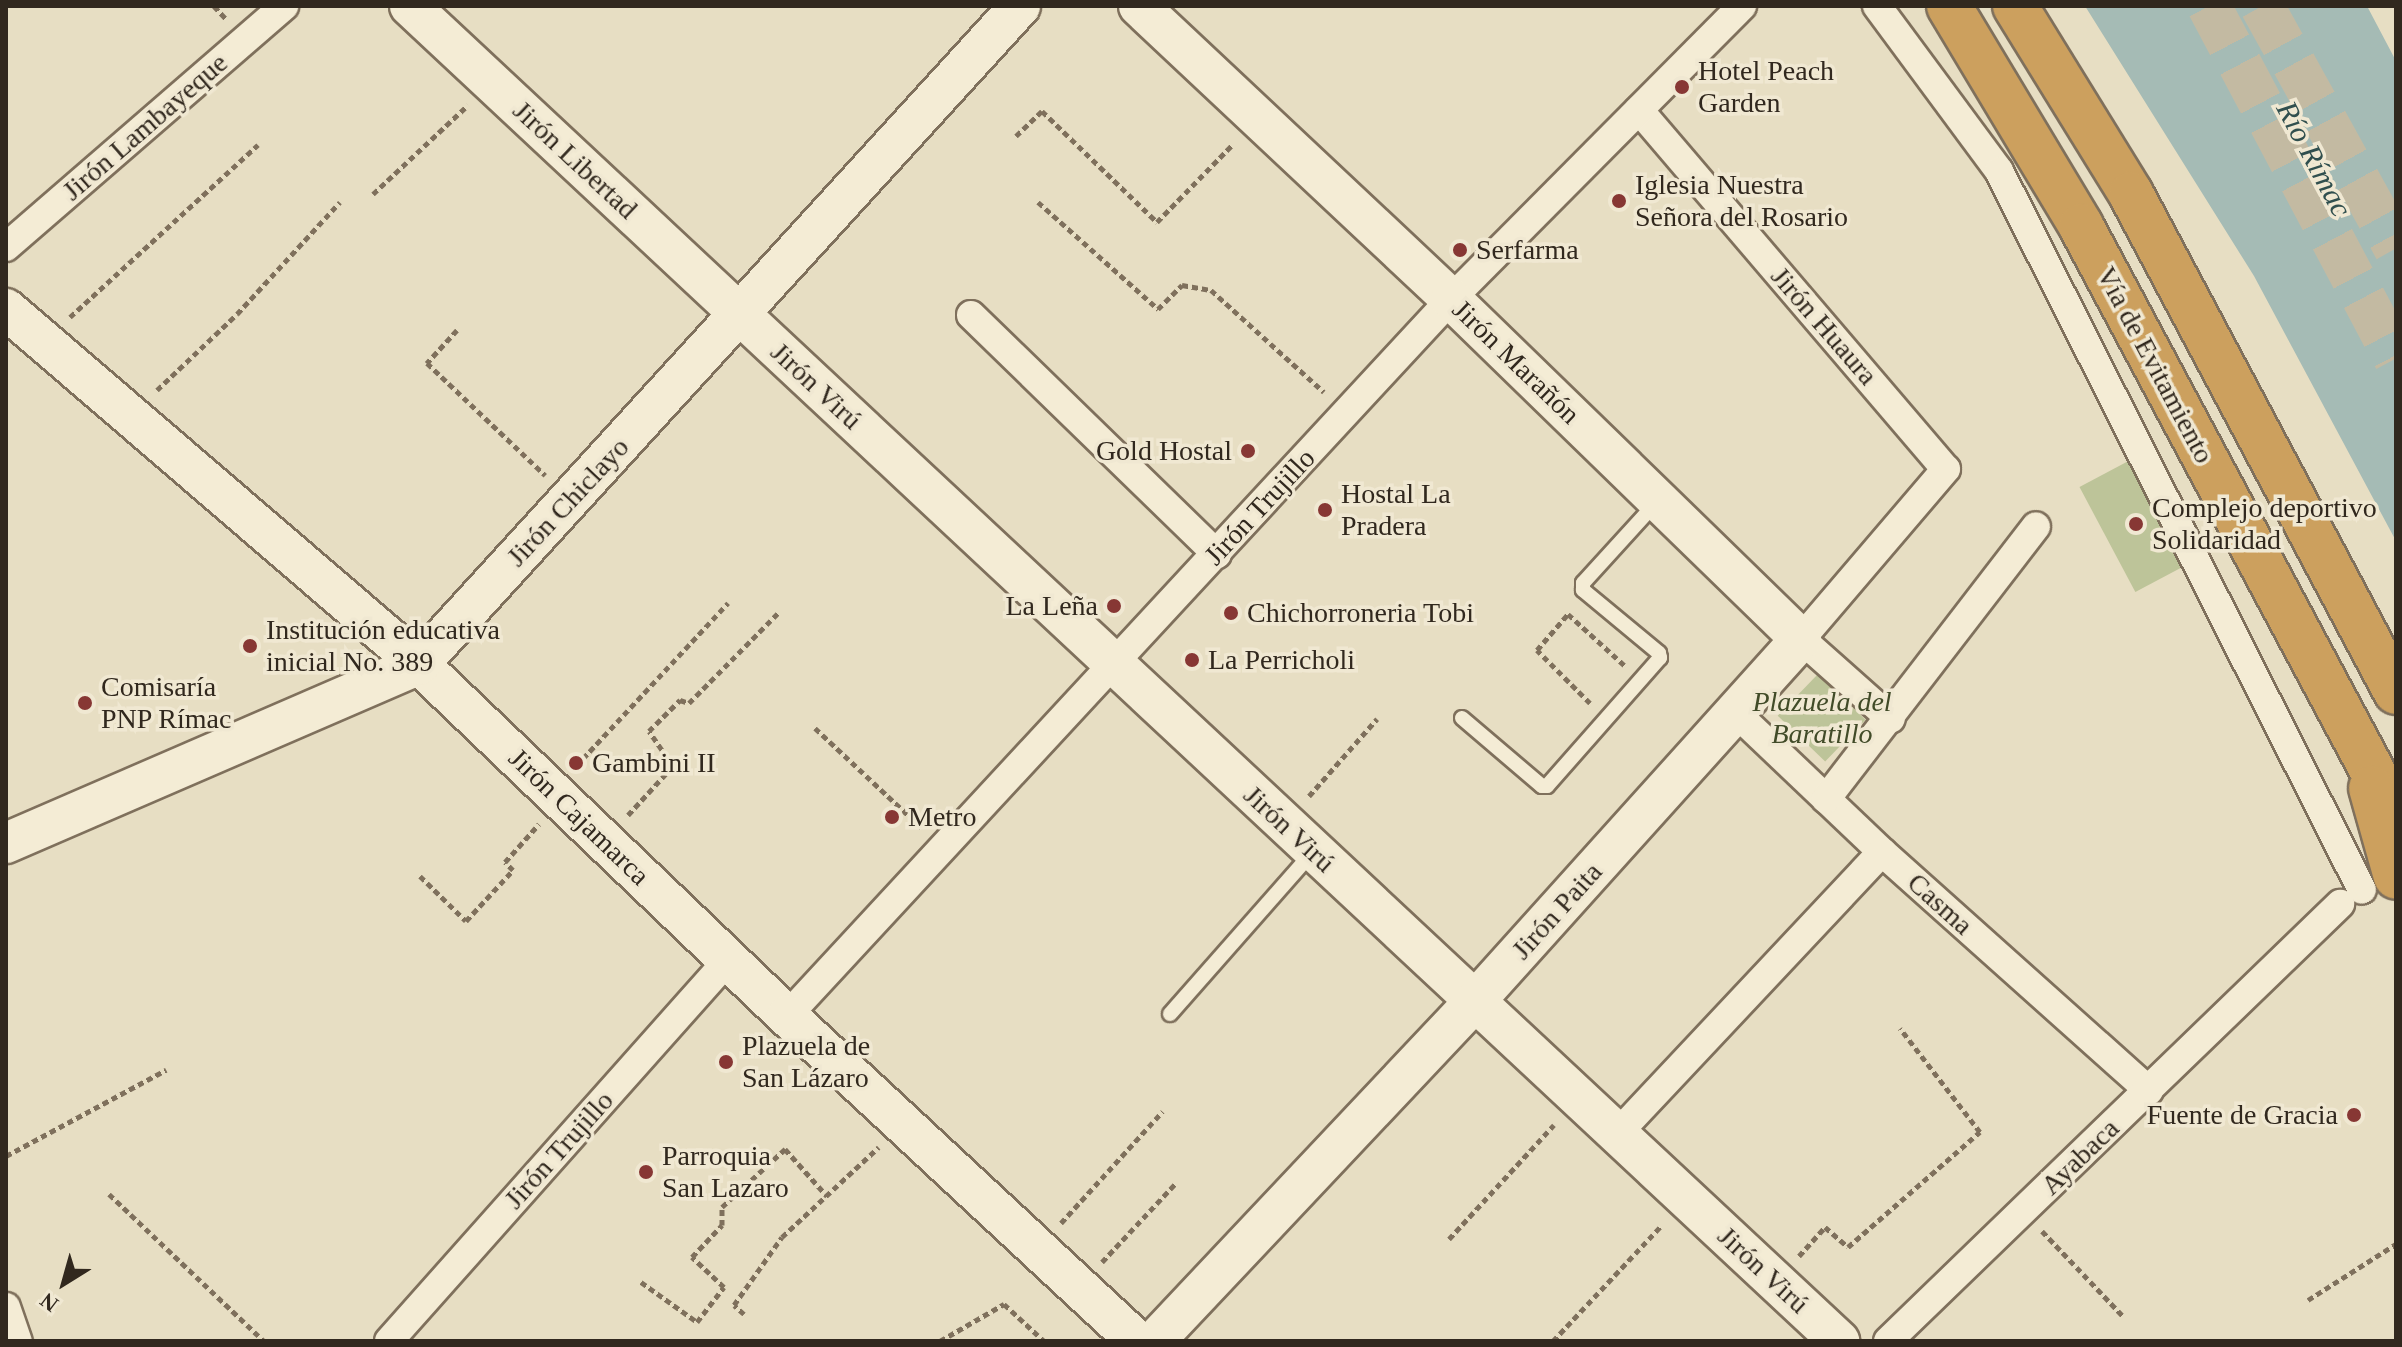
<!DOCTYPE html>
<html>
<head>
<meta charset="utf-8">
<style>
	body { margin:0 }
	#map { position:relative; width:2402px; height:1347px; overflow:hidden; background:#e7dec3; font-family:Georgia,serif }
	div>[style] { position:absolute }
	.green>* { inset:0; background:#bdc499; transform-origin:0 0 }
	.water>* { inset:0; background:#a5bbb5 }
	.highway-tunnel>* { height:44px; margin-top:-22px; transform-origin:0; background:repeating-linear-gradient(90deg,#c3baa2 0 44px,transparent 0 66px) }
	.path>* { height:5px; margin-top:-2.5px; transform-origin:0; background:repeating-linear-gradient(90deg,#7f705c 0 6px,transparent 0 10px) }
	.roads { filter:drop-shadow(2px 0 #7f705c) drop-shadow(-2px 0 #7f705c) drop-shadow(0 2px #7f705c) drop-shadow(0 -2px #7f705c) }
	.lane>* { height:14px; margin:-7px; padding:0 7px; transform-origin:7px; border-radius:7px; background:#f4ecd5 }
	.street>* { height:28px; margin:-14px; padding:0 14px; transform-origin:14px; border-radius:14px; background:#f4ecd5 }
	.secondary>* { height:40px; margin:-20px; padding:0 20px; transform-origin:20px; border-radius:20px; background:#f4ecd5 }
	.highway>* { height:44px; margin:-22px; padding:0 22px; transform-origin:22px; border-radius:22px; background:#cca05e }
	.dots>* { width:22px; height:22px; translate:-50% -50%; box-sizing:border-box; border:4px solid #f0e8d2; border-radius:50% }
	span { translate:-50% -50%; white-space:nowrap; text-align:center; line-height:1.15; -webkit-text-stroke:7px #f0e8d2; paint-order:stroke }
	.poi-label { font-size:28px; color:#31281e }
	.left { translate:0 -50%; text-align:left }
	.right { translate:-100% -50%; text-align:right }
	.street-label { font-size:28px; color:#31281e }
	.park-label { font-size:28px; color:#414b28; font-style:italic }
	.water-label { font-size:30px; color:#304f4e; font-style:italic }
	.frame { position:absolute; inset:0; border:8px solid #31281e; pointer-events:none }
	.north { position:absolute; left:24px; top:1243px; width:80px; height:80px; -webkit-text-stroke:6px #f0e8d2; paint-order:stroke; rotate:217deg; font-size:22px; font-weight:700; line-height:32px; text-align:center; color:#31281e }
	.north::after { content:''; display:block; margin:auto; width:28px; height:36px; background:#31281e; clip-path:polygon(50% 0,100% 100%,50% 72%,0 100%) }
</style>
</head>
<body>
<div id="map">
	<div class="green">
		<i style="left:2136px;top:457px;width:119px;height:64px;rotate:62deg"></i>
		<i style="left:1818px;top:674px;width:66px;height:58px;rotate:44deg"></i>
	</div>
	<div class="water">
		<i style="clip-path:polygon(2085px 6px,2367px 6px,2396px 61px,2396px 541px,2254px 276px)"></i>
	</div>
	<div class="highway-tunnel">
		<i style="left:2209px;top:6px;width:399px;rotate:62.1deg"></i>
		<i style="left:2262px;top:6px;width:277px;rotate:61.1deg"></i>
	</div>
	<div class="path">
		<i style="left:214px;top:6px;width:19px;rotate:47deg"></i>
		<i style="left:1016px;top:136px;width:36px;rotate:-44deg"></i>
		<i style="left:1042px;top:111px;width:160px;rotate:44deg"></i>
		<i style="left:1157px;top:222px;width:110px;rotate:-45.7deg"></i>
		<i style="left:373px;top:194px;width:130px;rotate:-43.1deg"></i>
		<i style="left:1038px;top:202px;width:161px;rotate:41.7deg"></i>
		<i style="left:1158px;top:309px;width:34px;rotate:-45deg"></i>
		<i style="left:1182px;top:285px;width:29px;rotate:10deg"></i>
		<i style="left:1211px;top:290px;width:152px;rotate:42.1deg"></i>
		<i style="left:70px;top:317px;width:255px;rotate:-42.5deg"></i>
		<i style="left:457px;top:330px;width:45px;rotate:132.3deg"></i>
		<i style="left:427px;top:363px;width:163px;rotate:43.5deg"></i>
		<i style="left:157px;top:390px;width:110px;rotate:-43.5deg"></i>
		<i style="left:237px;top:314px;width:152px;rotate:-47.4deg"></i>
		<i style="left:1590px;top:703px;width:75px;rotate:-135deg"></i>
		<i style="left:1537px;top:650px;width:48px;rotate:-49.3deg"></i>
		<i style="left:1568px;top:614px;width:76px;rotate:42.3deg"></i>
		<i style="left:815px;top:728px;width:146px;rotate:43.1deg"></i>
		<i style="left:576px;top:766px;width:223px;rotate:-47deg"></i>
		<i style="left:1309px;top:796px;width:103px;rotate:-48.6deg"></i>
		<i style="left:628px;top:815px;width:67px;rotate:-47.4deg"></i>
		<i style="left:673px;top:766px;width:42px;rotate:-124.4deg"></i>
		<i style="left:649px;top:731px;width:44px;rotate:-45deg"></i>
		<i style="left:680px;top:700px;width:9px;rotate:18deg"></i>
		<i style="left:689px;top:703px;width:128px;rotate:-45.3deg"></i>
		<i style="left:420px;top:876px;width:64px;rotate:44.4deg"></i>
		<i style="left:466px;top:921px;width:69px;rotate:-47.3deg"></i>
		<i style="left:513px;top:870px;width:11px;rotate:-135deg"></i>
		<i style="left:505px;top:862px;width:51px;rotate:-48.2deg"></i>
		<i style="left:6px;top:1156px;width:182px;rotate:-28.3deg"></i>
		<i style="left:109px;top:1194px;width:214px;rotate:43.5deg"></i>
		<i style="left:1061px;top:1223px;width:151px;rotate:-47.7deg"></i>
		<i style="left:2042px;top:1231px;width:119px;rotate:46.4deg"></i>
		<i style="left:1449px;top:1239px;width:155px;rotate:-47.4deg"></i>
		<i style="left:1799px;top:1256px;width:39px;rotate:-48deg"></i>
		<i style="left:1825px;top:1227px;width:30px;rotate:41deg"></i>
		<i style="left:1848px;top:1247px;width:175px;rotate:-41.1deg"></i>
		<i style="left:1980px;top:1132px;width:131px;rotate:-127.6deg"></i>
		<i style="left:1102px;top:1262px;width:107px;rotate:-46.9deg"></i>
		<i style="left:641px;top:1282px;width:69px;rotate:35.5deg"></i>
		<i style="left:697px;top:1322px;width:44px;rotate:-52.4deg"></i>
		<i style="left:724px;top:1287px;width:44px;rotate:-136.8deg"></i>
		<i style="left:692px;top:1257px;width:44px;rotate:-46.8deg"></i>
		<i style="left:722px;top:1225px;width:18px;rotate:-90deg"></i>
		<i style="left:722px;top:1207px;width:86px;rotate:-42.6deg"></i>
		<i style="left:785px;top:1149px;width:63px;rotate:48.2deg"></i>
		<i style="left:2308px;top:1300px;width:104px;rotate:-32.5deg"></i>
		<i style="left:744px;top:1314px;width:13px;rotate:-138deg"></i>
		<i style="left:734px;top:1305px;width:83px;rotate:-54.8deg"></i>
		<i style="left:782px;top:1237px;width:132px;rotate:-42.9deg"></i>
		<i style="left:940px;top:1341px;width:74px;rotate:-30deg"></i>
		<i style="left:1004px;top:1304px;width:54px;rotate:42.8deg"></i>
		<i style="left:1553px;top:1341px;width:159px;rotate:-46.8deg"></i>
	</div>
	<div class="roads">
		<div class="lane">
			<i style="left:1462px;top:718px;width:105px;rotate:40.4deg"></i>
			<i style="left:1542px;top:786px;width:5px"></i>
			<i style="left:1547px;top:786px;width:171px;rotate:-48.6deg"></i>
			<i style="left:1660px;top:658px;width:5px;rotate:-101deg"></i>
			<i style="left:1659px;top:653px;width:99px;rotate:-140.3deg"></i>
			<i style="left:1583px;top:590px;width:7px;rotate:-90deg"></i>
			<i style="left:1583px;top:583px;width:107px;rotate:-47.7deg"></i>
			<i style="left:1170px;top:1014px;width:216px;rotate:-48.6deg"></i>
		</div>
		<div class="street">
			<i style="left:1877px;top:6px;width:205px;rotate:53.5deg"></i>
			<i style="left:1999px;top:171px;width:805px;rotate:63.21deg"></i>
			<i style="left:1639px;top:110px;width:472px;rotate:49.5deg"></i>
			<i style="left:1946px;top:469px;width:223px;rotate:130.5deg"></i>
			<i style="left:1801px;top:639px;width:120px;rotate:41.6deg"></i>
			<i style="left:6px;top:247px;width:368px;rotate:-40.9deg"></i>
			<i style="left:971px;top:315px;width:343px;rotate:44.2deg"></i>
			<i style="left:1735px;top:712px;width:203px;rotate:43.6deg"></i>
			<i style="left:1882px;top:852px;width:358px;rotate:41.8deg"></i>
			<i style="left:1826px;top:799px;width:344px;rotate:-52.4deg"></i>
			<i style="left:787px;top:1016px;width:977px;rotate:-47.2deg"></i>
			<i style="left:1451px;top:299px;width:413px;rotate:-45.2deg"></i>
			<i style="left:1617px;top:1134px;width:387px;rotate:-46.8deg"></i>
			<i style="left:6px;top:1307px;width:36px;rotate:71deg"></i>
			<i style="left:389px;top:1341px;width:510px;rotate:-48.34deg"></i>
			<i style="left:1888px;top:1341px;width:629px;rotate:-44.03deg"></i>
		</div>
		<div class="secondary">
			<i style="left:410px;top:6px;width:1956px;rotate:43.05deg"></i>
			<i style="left:1139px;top:6px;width:428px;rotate:43.2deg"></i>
			<i style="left:1451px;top:299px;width:488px;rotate:44.2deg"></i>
			<i style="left:1801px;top:639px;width:487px;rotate:132deg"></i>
			<i style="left:1475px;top:1001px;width:467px;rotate:133.3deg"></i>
			<i style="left:6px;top:309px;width:545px;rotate:40.68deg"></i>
			<i style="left:419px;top:664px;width:509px;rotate:43.73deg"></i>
			<i style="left:787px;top:1016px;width:478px;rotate:42.9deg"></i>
			<i style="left:6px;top:843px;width:450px;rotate:-23.4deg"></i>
			<i style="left:419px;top:664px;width:891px;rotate:-47.59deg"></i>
		</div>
		<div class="highway">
			<i style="left:1949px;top:6px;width:257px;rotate:59deg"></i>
			<i style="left:2081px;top:226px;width:668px;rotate:61.86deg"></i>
			<i style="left:2015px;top:6px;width:221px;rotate:58.3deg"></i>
			<i style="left:2131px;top:194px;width:564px;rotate:61.98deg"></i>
			<i style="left:2371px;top:788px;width:92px;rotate:74.3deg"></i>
		</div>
	</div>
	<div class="dots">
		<i style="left:1682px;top:87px;background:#873734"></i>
		<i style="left:1619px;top:201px;background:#873734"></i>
		<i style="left:1460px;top:250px;background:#873734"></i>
		<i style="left:1248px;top:451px;background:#873734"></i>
		<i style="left:1325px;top:510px;background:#873734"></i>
		<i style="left:2136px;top:524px;background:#873734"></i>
		<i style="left:1114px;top:606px;background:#873734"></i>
		<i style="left:1231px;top:613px;background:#873734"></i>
		<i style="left:250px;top:646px;background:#873734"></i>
		<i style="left:1192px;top:660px;background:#873734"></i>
		<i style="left:85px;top:703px;background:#873734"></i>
		<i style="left:576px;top:763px;background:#873734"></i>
		<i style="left:892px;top:817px;background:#873734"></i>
		<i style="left:726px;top:1062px;background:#873734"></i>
		<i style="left:2354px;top:1115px;background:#873734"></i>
		<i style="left:646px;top:1172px;background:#873734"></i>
	</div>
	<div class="poi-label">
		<span class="left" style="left:1698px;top:87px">Hotel Peach<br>Garden</span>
		<span class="left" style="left:1635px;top:201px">Iglesia Nuestra<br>Señora del Rosario</span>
		<span class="left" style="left:1476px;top:250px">Serfarma</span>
		<span class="right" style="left:1232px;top:451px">Gold Hostal</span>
		<span class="left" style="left:1341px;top:510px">Hostal La<br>Pradera</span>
		<span class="left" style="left:2152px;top:524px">Complejo deportivo<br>Solidaridad</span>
		<span class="right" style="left:1098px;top:606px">La Leña</span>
		<span class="left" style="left:1247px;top:613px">Chichorroneria Tobi</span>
		<span class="left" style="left:266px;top:646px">Institución educativa<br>inicial No. 389</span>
		<span class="left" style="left:1208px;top:660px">La Perricholi</span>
		<span class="left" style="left:101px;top:703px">Comisaría<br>PNP Rímac</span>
		<span class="left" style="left:592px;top:763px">Gambini II</span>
		<span class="left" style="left:908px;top:817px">Metro</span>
		<span class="left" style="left:742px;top:1062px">Plazuela de<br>San Lázaro</span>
		<span class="right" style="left:2338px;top:1115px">Fuente de Gracia</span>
		<span class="left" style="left:662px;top:1172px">Parroquia<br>San Lazaro</span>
	</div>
	<div class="street-label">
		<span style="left:145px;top:127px;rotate:-41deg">Jirón Lambayeque</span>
		<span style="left:575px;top:160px;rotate:43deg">Jirón Libertad</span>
		<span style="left:1824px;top:326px;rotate:49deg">Jirón Huaura</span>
		<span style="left:1516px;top:362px;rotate:44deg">Jirón Marañón</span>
		<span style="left:2155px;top:365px;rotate:62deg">Vía de Evitamiento</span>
		<span style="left:816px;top:386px;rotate:43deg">Jirón Virú</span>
		<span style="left:568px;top:502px;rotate:-47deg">Jirón Chiclayo</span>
		<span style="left:1260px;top:507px;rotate:-47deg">Jirón Trujillo</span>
		<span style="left:579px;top:817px;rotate:44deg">Jirón Cajamarca</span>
		<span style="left:1289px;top:829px;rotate:43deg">Jirón Virú</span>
		<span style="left:1940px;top:904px;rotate:42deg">Casma</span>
		<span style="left:1557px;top:911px;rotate:-48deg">Jirón Paita</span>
		<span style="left:559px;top:1150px;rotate:-48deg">Jirón Trujillo</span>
		<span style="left:2080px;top:1157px;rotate:-44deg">Ayabaca</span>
		<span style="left:1763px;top:1270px;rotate:43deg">Jirón Virú</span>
	</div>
	<div class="park-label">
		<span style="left:1822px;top:718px">Plazuela del<br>Baratillo</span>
	</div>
	<div class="water-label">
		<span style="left:2314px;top:159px;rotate:62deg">Río Rímac</span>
	</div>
	<div class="frame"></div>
	<div class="north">N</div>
</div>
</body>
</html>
